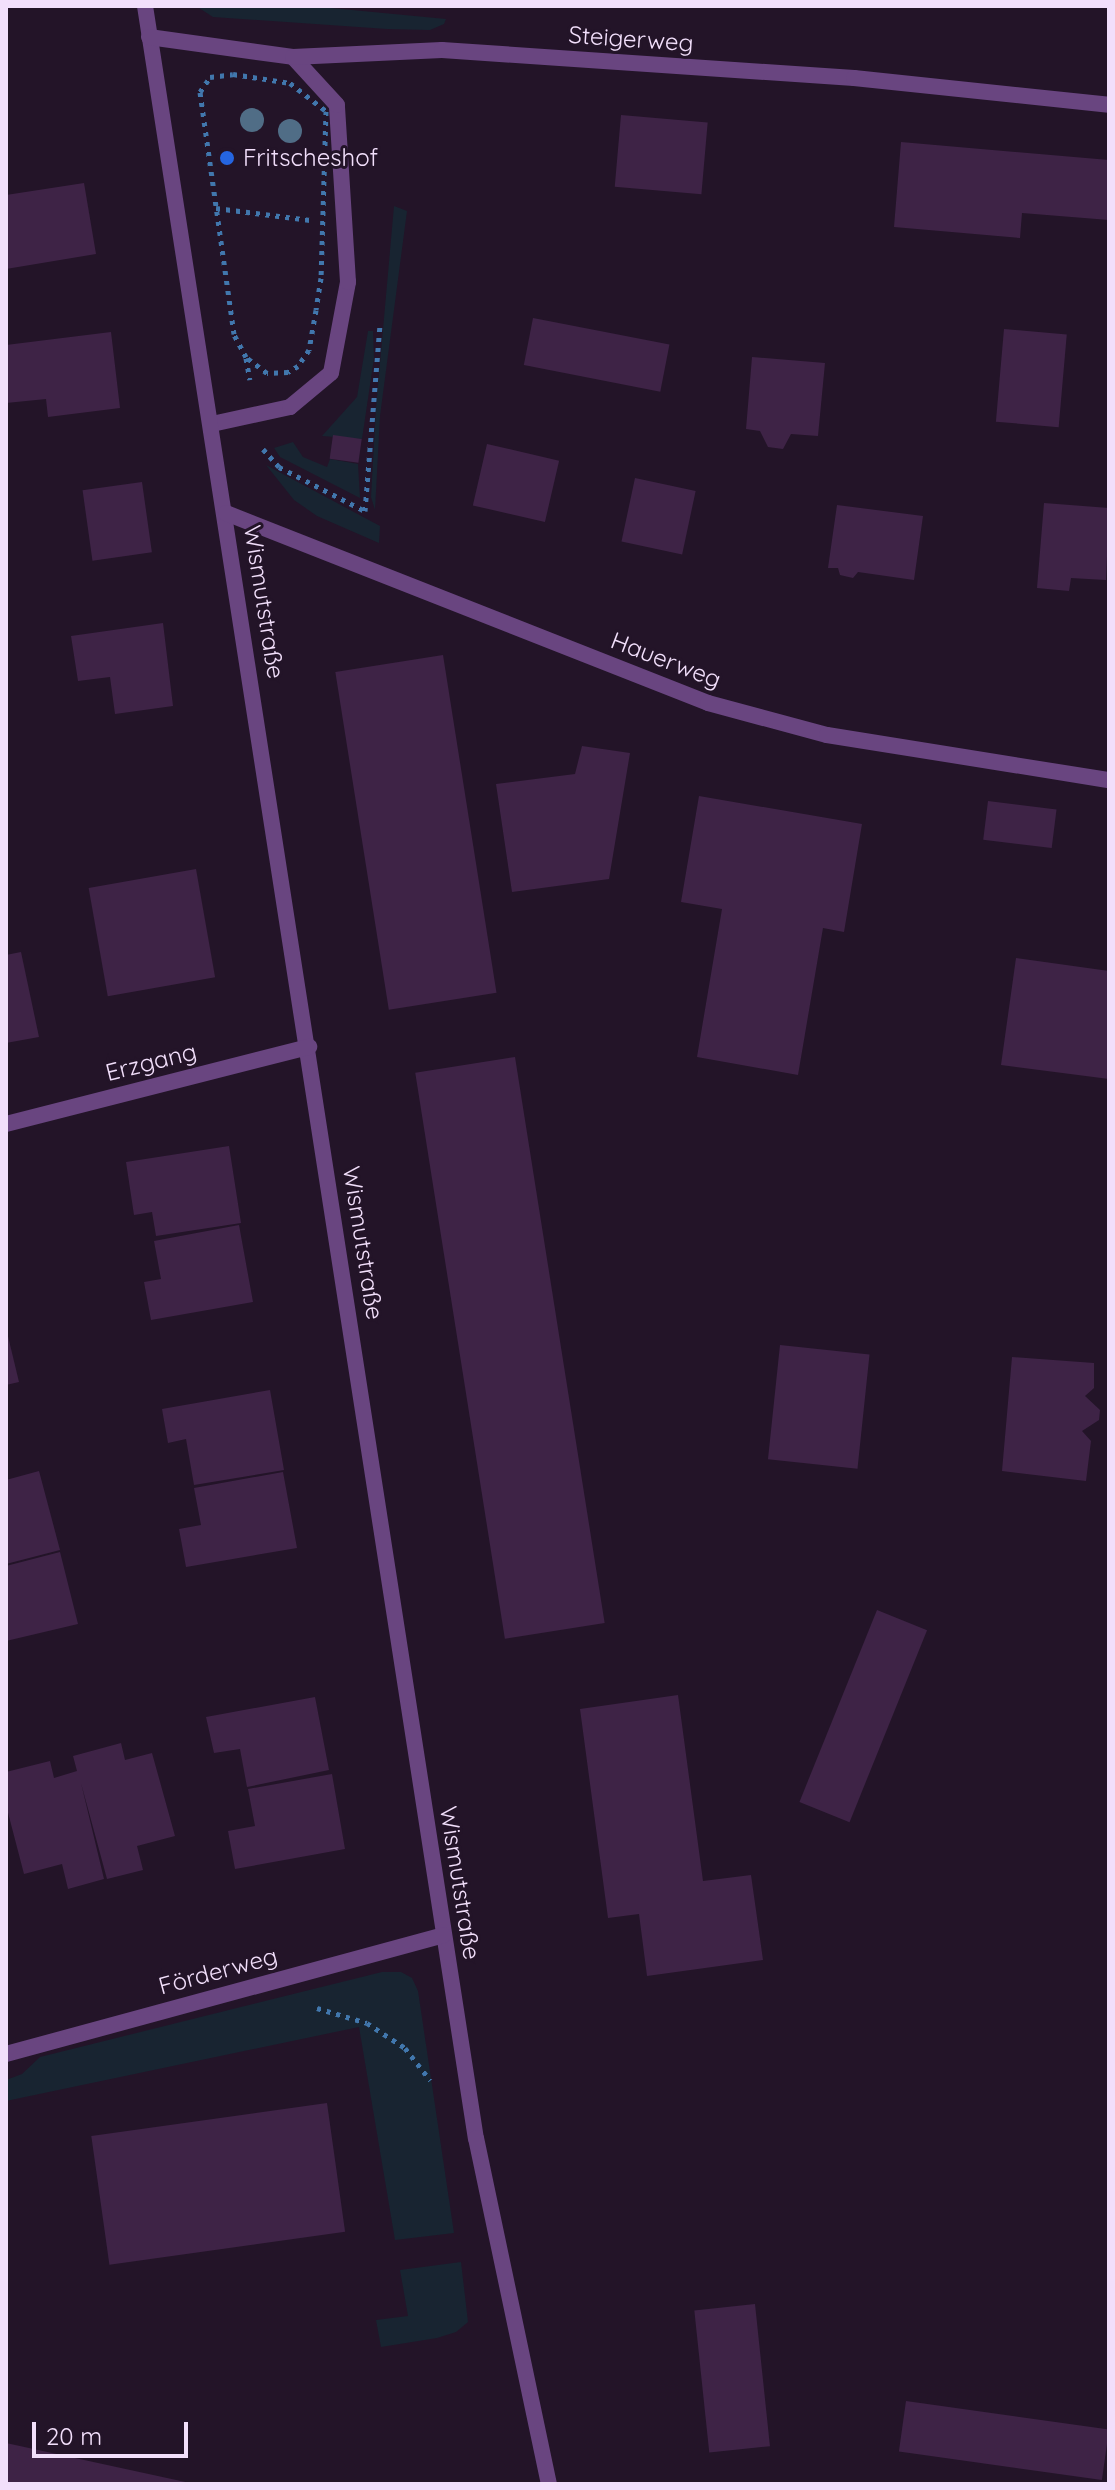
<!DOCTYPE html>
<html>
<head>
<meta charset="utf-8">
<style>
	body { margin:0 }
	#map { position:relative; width:1115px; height:2490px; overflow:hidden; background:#231428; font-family:Quicksand,sans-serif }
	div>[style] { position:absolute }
	.green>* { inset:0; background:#182431 }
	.building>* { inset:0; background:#3e2346; transform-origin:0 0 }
	.path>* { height:5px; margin-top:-2.5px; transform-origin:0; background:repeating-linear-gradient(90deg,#4177ad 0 4px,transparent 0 10px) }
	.service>* { height:16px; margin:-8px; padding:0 8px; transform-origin:8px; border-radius:8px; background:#694580 }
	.minor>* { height:16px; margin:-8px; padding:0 8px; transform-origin:8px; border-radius:8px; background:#694580 }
	.trees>* { width:24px; height:24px; margin:-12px; border-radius:50%; background:#506d86 }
	.dots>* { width:22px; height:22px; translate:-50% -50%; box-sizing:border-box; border:4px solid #231428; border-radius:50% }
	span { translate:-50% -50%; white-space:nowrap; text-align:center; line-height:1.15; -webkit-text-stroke:6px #231428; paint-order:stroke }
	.street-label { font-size:24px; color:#f2dffb }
	.poi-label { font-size:24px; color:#f2dffb }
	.left { translate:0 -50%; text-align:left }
	.frame { position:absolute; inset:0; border:8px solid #f2dffb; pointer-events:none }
	.scale { position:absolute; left:32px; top:2422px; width:156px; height:36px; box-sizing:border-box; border:4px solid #f2dffb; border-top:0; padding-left:10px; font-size:24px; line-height:28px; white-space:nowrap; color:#f2dffb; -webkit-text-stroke:6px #231428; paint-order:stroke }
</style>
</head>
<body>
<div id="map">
	<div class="green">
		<i style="clip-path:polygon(196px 6px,310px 6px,446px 19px,444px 24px,430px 30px,387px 29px,213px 17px)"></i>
		<i style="clip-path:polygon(394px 206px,407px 211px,380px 416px,375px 510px,371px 497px,376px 408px)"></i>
		<i style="clip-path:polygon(368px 331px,373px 331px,374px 358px,362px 439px,322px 436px,357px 397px)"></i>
		<i style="clip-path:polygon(293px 442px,303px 457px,327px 467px,330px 459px,358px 464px,360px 498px,280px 457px,274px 448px)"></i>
		<i style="clip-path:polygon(266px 465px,380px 526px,379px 543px,317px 516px,294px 500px)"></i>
		<i style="clip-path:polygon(382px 1972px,401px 1972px,412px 1978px,418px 1991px,454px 2233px,395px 2240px,359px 2027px,6px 2101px,6px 2080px,22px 2074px,40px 2057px)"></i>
		<i style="clip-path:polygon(461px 2262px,468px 2322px,456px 2332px,437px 2338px,381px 2347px,376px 2320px,408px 2316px,400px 2270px)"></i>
	</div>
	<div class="building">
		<i style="left:621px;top:115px;width:87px;height:72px;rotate:5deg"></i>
		<i style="clip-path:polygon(901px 142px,1109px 160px,1109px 220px,1022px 213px,1020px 238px,894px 227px)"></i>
		<i style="clip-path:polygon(84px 183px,96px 254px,6px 269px,6px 195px)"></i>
		<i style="left:533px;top:318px;width:139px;height:48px;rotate:11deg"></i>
		<i style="left:1004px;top:329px;width:63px;height:93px;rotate:5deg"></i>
		<i style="clip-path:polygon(111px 332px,120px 408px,48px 417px,46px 399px,6px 403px,6px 345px)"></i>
		<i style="clip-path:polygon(752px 357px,825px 363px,818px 436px,791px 434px,783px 449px,768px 447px,760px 431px,746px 429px)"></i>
		<i style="left:333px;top:435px;width:29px;height:24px;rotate:8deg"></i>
		<i style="left:487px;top:444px;width:74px;height:63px;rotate:13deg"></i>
		<i style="left:635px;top:478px;width:62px;height:65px;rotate:12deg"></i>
		<i style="left:142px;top:482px;width:71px;height:60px;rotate:82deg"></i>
		<i style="clip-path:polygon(1044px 503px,1109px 508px,1106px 580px,1071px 578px,1069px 591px,1037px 588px)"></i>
		<i style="clip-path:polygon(837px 505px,923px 516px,914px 580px,858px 572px,853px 578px,840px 575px,838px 568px,828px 568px)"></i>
		<i style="clip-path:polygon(163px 623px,173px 706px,115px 714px,110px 677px,78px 681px,71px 636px)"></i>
		<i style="left:443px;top:655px;width:342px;height:109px;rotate:81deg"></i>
		<i style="clip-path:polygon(582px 746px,630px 753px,609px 879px,512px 892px,496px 784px,575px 774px)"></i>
		<i style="clip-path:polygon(699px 796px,862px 824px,844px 932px,823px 928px,798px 1075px,697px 1057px,722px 909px,681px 902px)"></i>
		<i style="left:988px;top:801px;width:69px;height:39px;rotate:7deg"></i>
		<i style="left:196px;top:869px;width:110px;height:109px;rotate:80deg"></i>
		<i style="clip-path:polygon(21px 952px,39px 1037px,6px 1043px,6px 955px)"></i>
		<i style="clip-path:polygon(1016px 958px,1109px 971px,1109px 1079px,1001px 1065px)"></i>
		<i style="left:515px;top:1057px;width:573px;height:101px;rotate:81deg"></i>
		<i style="clip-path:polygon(229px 1146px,241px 1223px,156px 1236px,152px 1212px,134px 1215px,126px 1162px)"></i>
		<i style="clip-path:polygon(239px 1225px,253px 1302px,151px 1320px,144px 1282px,161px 1279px,154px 1241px)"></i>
		<i style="clip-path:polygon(6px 1328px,19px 1382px,6px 1385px)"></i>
		<i style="left:780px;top:1345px;width:90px;height:115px;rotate:6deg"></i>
		<i style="clip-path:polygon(1012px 1357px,1094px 1363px,1094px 1388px,1085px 1396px,1100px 1410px,1099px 1420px,1082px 1431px,1091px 1441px,1086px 1481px,1002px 1471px)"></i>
		<i style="clip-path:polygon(270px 1390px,284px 1470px,194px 1485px,186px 1439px,168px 1443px,162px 1409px)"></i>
		<i style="clip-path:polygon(39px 1471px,60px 1550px,6px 1564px,6px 1480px)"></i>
		<i style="clip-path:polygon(283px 1472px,297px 1548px,186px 1567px,179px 1529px,201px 1525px,194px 1488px)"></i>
		<i style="clip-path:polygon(60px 1552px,78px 1624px,6px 1641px,6px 1566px)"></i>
		<i style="left:877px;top:1610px;width:54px;height:207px;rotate:22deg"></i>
		<i style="clip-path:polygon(678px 1695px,703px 1881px,751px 1875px,763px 1960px,647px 1976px,639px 1914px,608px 1918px,580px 1709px)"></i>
		<i style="clip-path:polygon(315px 1697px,329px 1770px,247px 1787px,240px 1749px,214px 1753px,206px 1717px)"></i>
		<i style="clip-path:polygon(121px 1743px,125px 1760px,152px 1753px,175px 1836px,137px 1846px,143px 1870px,107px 1879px,81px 1783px,104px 1879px,68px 1889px,62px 1864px,24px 1874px,6px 1805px,6px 1772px,50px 1761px,54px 1778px,77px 1771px,73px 1756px)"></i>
		<i style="clip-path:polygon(332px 1774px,345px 1849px,235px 1869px,228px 1831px,255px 1826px,248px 1789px)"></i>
		<i style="left:327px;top:2103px;width:130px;height:238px;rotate:82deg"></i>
		<i style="left:755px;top:2304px;width:143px;height:61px;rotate:84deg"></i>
		<i style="left:906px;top:2401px;width:205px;height:51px;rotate:8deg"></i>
		<i style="clip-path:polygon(6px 2443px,190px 2483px,190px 2484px,6px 2484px)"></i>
	</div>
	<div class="path">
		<i style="left:233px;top:74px;width:58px;rotate:9deg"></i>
		<i style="left:290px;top:83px;width:46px;rotate:37.9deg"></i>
		<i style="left:326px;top:111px;width:167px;rotate:91.7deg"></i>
		<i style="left:321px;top:278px;width:32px;rotate:99deg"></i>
		<i style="left:316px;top:310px;width:41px;rotate:99.9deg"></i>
		<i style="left:309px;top:350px;width:19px;rotate:125deg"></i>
		<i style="left:298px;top:366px;width:12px;rotate:149deg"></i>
		<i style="left:288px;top:372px;width:21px;rotate:177deg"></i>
		<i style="left:267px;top:373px;width:26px;rotate:-143deg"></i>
		<i style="left:246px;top:357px;width:26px;rotate:-118deg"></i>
		<i style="left:234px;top:334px;width:244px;rotate:-98deg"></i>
		<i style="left:200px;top:92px;width:18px;rotate:-56deg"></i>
		<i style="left:210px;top:77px;width:23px;rotate:-7deg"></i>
		<i style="left:216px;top:208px;width:95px;rotate:7.3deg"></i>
		<i style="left:246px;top:358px;width:22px;rotate:80deg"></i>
		<i style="left:263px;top:449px;width:24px;rotate:48deg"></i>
		<i style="left:279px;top:467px;width:97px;rotate:27.1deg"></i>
		<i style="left:365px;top:511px;width:188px;rotate:-85.4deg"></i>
		<i style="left:317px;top:2008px;width:52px;rotate:16.7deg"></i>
		<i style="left:367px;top:2023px;width:45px;rotate:33.3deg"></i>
		<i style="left:405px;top:2048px;width:41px;rotate:52deg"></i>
	</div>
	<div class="service">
		<i style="left:212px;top:424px;width:80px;rotate:-12.3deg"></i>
		<i style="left:290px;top:407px;width:53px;rotate:-39.7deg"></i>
		<i style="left:331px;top:373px;width:93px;rotate:-79.4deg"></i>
		<i style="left:348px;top:282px;width:177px;rotate:-93.6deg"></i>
		<i style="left:337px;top:105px;width:65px;rotate:-132.5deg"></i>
	</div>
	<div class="minor">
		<i style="left:145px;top:6px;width:2158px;rotate:81.18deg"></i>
		<i style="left:476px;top:2138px;width:354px;rotate:78.1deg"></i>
		<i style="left:149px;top:37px;width:145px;rotate:7.9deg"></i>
		<i style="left:293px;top:57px;width:149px;rotate:-2.7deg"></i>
		<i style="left:442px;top:50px;width:413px;rotate:3.9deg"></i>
		<i style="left:854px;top:78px;width:256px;rotate:6deg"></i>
		<i style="left:226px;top:513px;width:518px;rotate:21.51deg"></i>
		<i style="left:708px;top:703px;width:123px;rotate:15.1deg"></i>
		<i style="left:827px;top:735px;width:286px;rotate:9.1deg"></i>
		<i style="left:6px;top:1124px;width:313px;rotate:-14.3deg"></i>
		<i style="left:6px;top:2054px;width:453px;rotate:-15.2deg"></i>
	</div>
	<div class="trees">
		<i style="left:252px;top:120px"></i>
		<i style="left:290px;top:131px"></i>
	</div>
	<div class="dots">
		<i style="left:227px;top:158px;background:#2565e1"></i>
	</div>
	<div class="street-label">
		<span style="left:631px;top:39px;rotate:4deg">Steigerweg</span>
		<span style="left:264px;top:602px;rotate:81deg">Wismutstraße</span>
		<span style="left:666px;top:660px;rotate:21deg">Hauerweg</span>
		<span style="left:151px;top:1062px;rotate:-14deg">Erzgang</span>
		<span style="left:363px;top:1243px;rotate:81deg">Wismutstraße</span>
		<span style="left:460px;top:1883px;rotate:81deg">Wismutstraße</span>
		<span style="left:218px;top:1971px;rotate:-15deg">Förderweg</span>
	</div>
	<div class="poi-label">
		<span class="left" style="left:243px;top:158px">Fritscheshof</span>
	</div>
	<div class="frame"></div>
	<div class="scale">20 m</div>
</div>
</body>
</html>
